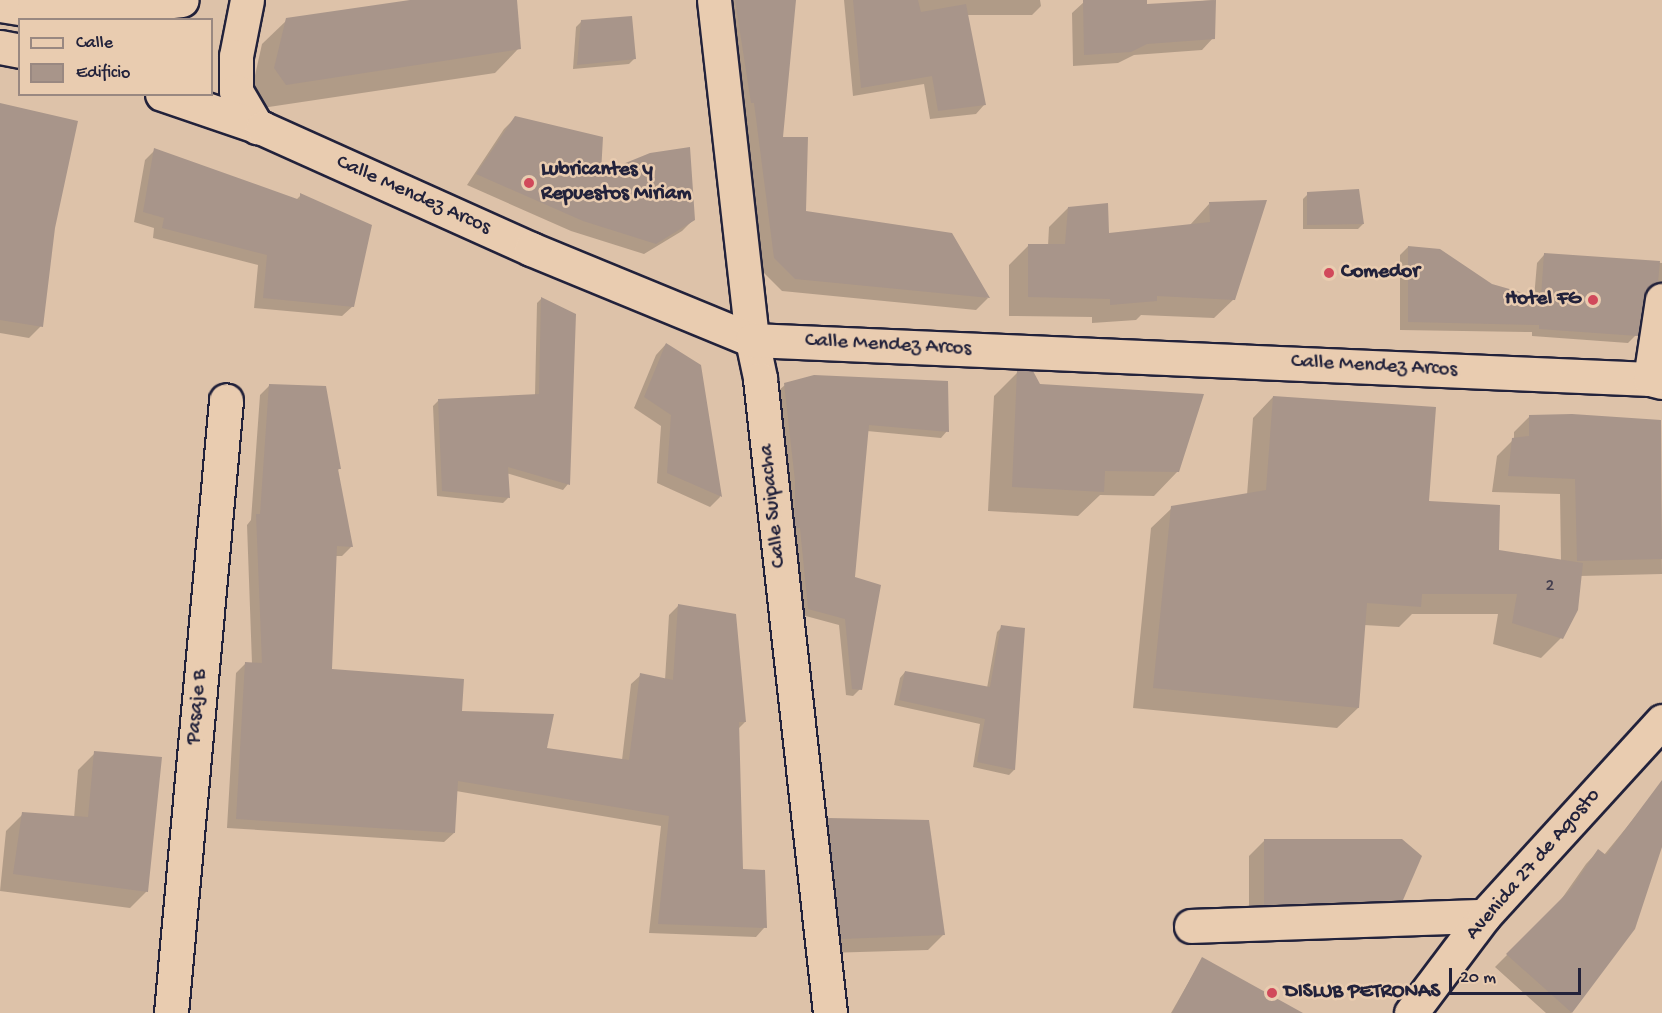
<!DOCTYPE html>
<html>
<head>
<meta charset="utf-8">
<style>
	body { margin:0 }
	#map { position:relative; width:1662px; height:1013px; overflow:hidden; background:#ddc2a9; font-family:"Gochi Hand",sans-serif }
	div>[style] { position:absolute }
	.shadow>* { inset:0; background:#0003 }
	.building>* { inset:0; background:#a8958a }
	.roads { filter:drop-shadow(2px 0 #22223b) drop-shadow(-2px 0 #22223b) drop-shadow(0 2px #22223b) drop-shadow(0 -2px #22223b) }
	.minor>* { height:33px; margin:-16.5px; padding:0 16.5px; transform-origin:16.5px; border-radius:16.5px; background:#e9ccb0 }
	.dots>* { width:16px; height:16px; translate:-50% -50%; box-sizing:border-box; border:3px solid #e9ccb0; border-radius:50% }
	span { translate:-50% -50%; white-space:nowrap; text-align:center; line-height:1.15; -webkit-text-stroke:5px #e9ccb0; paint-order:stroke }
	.number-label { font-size:18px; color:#443f4f }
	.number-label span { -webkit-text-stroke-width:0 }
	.poi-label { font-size:21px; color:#22223b; font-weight:700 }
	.left { translate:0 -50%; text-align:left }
	.right { translate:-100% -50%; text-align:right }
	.street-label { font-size:21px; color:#22223b }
	.legend { position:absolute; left:18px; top:18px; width:195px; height:78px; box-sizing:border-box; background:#e9ccb0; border:2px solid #998881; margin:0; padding:8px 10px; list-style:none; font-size:18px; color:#22223b }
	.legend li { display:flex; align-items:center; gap:12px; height:30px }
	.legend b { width:30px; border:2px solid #998881 }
	.scale { position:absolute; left:1449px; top:968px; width:132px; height:27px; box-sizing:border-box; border:3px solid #22223b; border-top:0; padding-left:8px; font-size:18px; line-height:21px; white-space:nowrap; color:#22223b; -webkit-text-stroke:4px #e9ccb0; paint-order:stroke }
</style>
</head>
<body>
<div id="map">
	<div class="shadow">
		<i style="clip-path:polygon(418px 0,515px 0,519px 48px,495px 73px,262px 108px,251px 93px,262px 44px,287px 20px)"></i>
		<i style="clip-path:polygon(721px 0,794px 0,781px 138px,804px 213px,988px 298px,976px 310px,782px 291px,762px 271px,742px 115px)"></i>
		<i style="clip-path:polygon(844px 0,1040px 0,1041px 6px,1032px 15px,967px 15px,984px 105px,976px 114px,930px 119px,924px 84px,853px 96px)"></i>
		<i style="clip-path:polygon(1145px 0,1145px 6px,1214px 0,1213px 38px,1202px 50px,1134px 55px,1118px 63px,1073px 66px,1072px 13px,1084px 2px)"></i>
		<i style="clip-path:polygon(581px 22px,635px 58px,629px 64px,573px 69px,576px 27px)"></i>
		<i style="clip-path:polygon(0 105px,54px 227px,41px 326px,29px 338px,0 333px)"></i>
		<i style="clip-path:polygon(515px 118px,599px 175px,693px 220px,682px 231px,644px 254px,571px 231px,467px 185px,504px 129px)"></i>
		<i style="clip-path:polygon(155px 150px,296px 200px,301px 195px,353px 306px,342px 316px,254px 308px,258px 265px,153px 238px,154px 228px,134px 222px,145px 160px)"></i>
		<i style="clip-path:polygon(1308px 194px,1363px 224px,1358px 229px,1303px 229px,1303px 199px)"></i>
		<i style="clip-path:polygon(1209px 204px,1234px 299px,1214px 318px,1141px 315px,1136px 320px,1092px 323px,1092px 317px,1009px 316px,1009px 265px,1028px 246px,1048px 246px,1049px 227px,1068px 208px,1107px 235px,1190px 225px)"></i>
		<i style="clip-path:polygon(1408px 247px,1492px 285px,1534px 298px,1537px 263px,1544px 255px,1662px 263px,1662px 291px,1656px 289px,1645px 290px,1636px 335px,1628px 343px,1532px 336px,1532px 332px,1400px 330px,1400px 255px)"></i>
		<i style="clip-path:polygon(542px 298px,568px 484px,563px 490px,506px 473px,508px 498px,503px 503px,437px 496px,433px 406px,438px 401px,535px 395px,537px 303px)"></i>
		<i style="clip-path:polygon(666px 344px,700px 366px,720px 497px,710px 507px,657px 483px,661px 426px,634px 408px,656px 355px)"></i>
		<i style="clip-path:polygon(1018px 372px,1040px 385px,1178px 471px,1154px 496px,1100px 495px,1078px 516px,988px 511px,994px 396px)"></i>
		<i style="clip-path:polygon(785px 385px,947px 431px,941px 438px,867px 431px,854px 578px,860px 689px,853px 696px,846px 695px,839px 625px,802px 615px,787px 517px,789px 489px,778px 391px)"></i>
		<i style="clip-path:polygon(269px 386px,339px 469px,337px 471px,352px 546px,342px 556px,335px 556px,331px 670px,461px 713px,546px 750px,622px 760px,631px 684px,641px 675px,665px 680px,669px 615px,679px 605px,745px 722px,738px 729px,742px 870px,765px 927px,756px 937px,649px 933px,661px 826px,456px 791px,454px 833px,444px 842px,227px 828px,236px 673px,246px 663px,252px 664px,247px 525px,251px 520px,260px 395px)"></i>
		<i style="clip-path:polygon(1273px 397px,1497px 552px,1561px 561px,1560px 494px,1492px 492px,1497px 456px,1514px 439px,1514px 432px,1530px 416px,1660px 421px,1662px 574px,1580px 576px,1561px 638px,1541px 658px,1493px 644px,1498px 614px,1412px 614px,1399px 627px,1364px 625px,1358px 708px,1337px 728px,1133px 708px,1151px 528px,1172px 508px,1247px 495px,1253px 418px)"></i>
		<i style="clip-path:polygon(1002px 627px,1014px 770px,1009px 775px,973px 767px,980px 724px,894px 705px,900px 678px,905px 672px,987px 688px,997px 632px)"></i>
		<i style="clip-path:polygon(95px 753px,147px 891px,130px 908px,0 891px,6px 831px,23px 814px,74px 818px,78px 770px)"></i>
		<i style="clip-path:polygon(1644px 806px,1662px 824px,1662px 843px,1634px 929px,1571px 1013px,1546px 1013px,1495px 967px,1558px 904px,1586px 864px,1598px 851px,1604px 855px)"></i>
		<i style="clip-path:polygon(829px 820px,943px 935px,928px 950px,826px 953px,813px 835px)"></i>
		<i style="clip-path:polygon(1264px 841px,1402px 899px,1386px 915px,1249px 920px,1249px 856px)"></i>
		<i style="clip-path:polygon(1202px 959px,1300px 1013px,1171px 1013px)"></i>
	</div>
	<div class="building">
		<i style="clip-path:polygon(410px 0,517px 0,521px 49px,286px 85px,274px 68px,286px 18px)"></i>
		<i style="clip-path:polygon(735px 0,796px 0,783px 137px,808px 137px,806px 211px,952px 233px,990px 298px,795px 279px,774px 258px,754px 103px,751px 103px)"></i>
		<i style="clip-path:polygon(853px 0,918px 0,921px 12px,966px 4px,986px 105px,938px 111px,932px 76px,861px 88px)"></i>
		<i style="clip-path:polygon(1083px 0,1147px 0,1147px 4px,1216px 0,1215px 39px,1147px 44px,1131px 52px,1084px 55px)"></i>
		<i style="clip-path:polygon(632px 16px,636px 59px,577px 65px,581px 20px)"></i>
		<i style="clip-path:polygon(0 103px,78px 121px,55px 228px,43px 327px,0 320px)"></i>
		<i style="clip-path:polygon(515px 116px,603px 137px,601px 173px,650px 153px,690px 147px,695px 220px,656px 244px,583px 221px,476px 174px)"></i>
		<i style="clip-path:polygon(154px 148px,300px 200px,300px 193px,372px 225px,354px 307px,263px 298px,267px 255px,162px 228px,164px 218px,143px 212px)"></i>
		<i style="clip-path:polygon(1359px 189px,1364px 224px,1307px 225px,1307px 192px)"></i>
		<i style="clip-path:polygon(1267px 200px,1235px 300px,1157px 296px,1157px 301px,1110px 305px,1110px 299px,1028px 297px,1028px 244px,1065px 244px,1068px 207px,1108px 203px,1109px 233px,1210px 222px,1209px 202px)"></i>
		<i style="clip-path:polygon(1408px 246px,1440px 249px,1492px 284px,1541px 298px,1544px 253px,1660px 261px,1658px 282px,1648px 288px,1644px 297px,1638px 336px,1539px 329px,1539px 325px,1408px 322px)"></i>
		<i style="clip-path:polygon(541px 297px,576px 314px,570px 485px,508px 467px,510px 498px,442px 491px,438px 399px,539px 394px)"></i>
		<i style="clip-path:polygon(666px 343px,701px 365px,722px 497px,667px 473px,671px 415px,644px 397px)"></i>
		<i style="clip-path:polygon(1017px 370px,1033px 371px,1040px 384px,1204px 394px,1179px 472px,1105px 471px,1104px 492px,1012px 487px)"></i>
		<i style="clip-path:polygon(814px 375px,948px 381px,949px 432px,869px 425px,855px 577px,881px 585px,862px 690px,852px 689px,845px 619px,808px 609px,800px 528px,795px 528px,795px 481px,784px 383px)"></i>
		<i style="clip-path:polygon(269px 384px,326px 386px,341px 469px,338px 469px,353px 547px,337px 546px,332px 669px,464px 679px,462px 711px,554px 714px,547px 748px,629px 760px,640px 673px,673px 680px,678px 604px,736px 614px,746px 722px,739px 722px,743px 869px,765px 870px,767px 928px,658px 924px,669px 816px,458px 781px,455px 833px,236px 819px,245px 662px,262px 663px,256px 514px,260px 514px)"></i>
		<i style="clip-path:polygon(1273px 396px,1436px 407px,1429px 501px,1500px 505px,1499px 550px,1583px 563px,1578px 610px,1563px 639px,1512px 623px,1517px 594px,1422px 594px,1421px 607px,1367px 603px,1359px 708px,1153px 688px,1171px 506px,1266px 490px)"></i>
		<i style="clip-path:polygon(1572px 414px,1661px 420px,1662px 559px,1577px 561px,1575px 479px,1508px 476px,1512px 438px,1529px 436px,1529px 415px)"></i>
		<i style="clip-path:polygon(1001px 625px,1025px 628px,1015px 770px,977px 762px,985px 719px,899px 700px,905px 671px,990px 687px)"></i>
		<i style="clip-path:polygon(94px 751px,162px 757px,148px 892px,13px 874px,22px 812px,88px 817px)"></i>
		<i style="clip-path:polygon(1662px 780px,1662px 847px,1635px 929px,1572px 1013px,1506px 954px,1570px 890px,1598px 849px,1606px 855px)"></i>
		<i style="clip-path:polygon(828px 818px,929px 820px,945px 935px,841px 939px)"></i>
		<i style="clip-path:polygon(1264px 839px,1402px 839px,1422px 856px,1403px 900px,1264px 905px)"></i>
		<i style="clip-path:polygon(1202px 957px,1303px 1013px,1172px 1013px)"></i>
	</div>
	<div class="roads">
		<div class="minor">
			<i style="left:247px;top:0;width:57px;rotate:101.1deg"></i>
			<i style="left:236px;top:56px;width:35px;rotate:90deg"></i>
			<i style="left:236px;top:91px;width:42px;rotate:59.7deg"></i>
			<i style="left:714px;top:0;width:342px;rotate:83.6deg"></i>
			<i style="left:752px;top:340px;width:40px;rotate:78deg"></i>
			<i style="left:760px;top:379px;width:638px;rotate:83.7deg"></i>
			<i style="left:0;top:5px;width:33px;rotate:9deg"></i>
			<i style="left:33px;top:10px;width:62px;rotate:-0.9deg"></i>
			<i style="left:95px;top:9px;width:87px;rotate:-5.9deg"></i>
			<i style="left:0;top:47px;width:20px;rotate:11deg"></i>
			<i style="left:162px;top:94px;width:106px;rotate:18.8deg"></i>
			<i style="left:262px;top:128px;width:295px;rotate:24.2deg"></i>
			<i style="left:531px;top:249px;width:239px;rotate:22.4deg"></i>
			<i style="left:752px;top:340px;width:899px;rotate:2.49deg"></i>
			<i style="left:1650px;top:379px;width:12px;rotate:14deg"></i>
			<i style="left:1650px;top:379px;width:80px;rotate:-81.4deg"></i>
			<i style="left:1191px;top:926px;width:293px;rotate:-2deg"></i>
			<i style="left:171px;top:1013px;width:615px;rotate:-84.87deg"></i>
			<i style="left:1411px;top:1013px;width:121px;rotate:-53deg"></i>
			<i style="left:1484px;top:916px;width:264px;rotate:-47.6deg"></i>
		</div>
	</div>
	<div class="dots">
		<i style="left:529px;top:183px;background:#d1495b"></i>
		<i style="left:1329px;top:273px;background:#d1495b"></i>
		<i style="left:1593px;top:300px;background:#d1495b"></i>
		<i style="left:1272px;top:993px;background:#d1495b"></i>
	</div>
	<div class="number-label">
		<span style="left:1550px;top:587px">2</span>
	</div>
	<div class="poi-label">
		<span class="left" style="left:541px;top:183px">Lubricantes y<br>Repuestos Miriam</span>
		<span class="left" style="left:1341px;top:273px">Comedor</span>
		<span class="right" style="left:1581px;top:300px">Hotel FG</span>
		<span class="left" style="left:1284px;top:993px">DISLUB PETRONAS</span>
	</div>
	<div class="street-label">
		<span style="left:413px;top:196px;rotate:24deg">Calle Mendez Arcos</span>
		<span style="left:888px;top:346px;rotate:3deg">Calle Mendez Arcos</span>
		<span style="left:1374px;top:367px;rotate:3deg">Calle Mendez Arcos</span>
		<span style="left:774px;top:506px;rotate:-96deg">Calle Suipacha</span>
		<span style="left:198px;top:707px;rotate:-85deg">Pasaje B</span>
		<span style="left:1534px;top:865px;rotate:-49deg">Avenida 27 de Agosto</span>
	</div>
	<ul class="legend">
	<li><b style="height:8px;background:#e9ccb0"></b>Calle</li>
	<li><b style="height:16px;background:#a8958a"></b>Edificio</li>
	</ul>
	<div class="scale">20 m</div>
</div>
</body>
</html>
